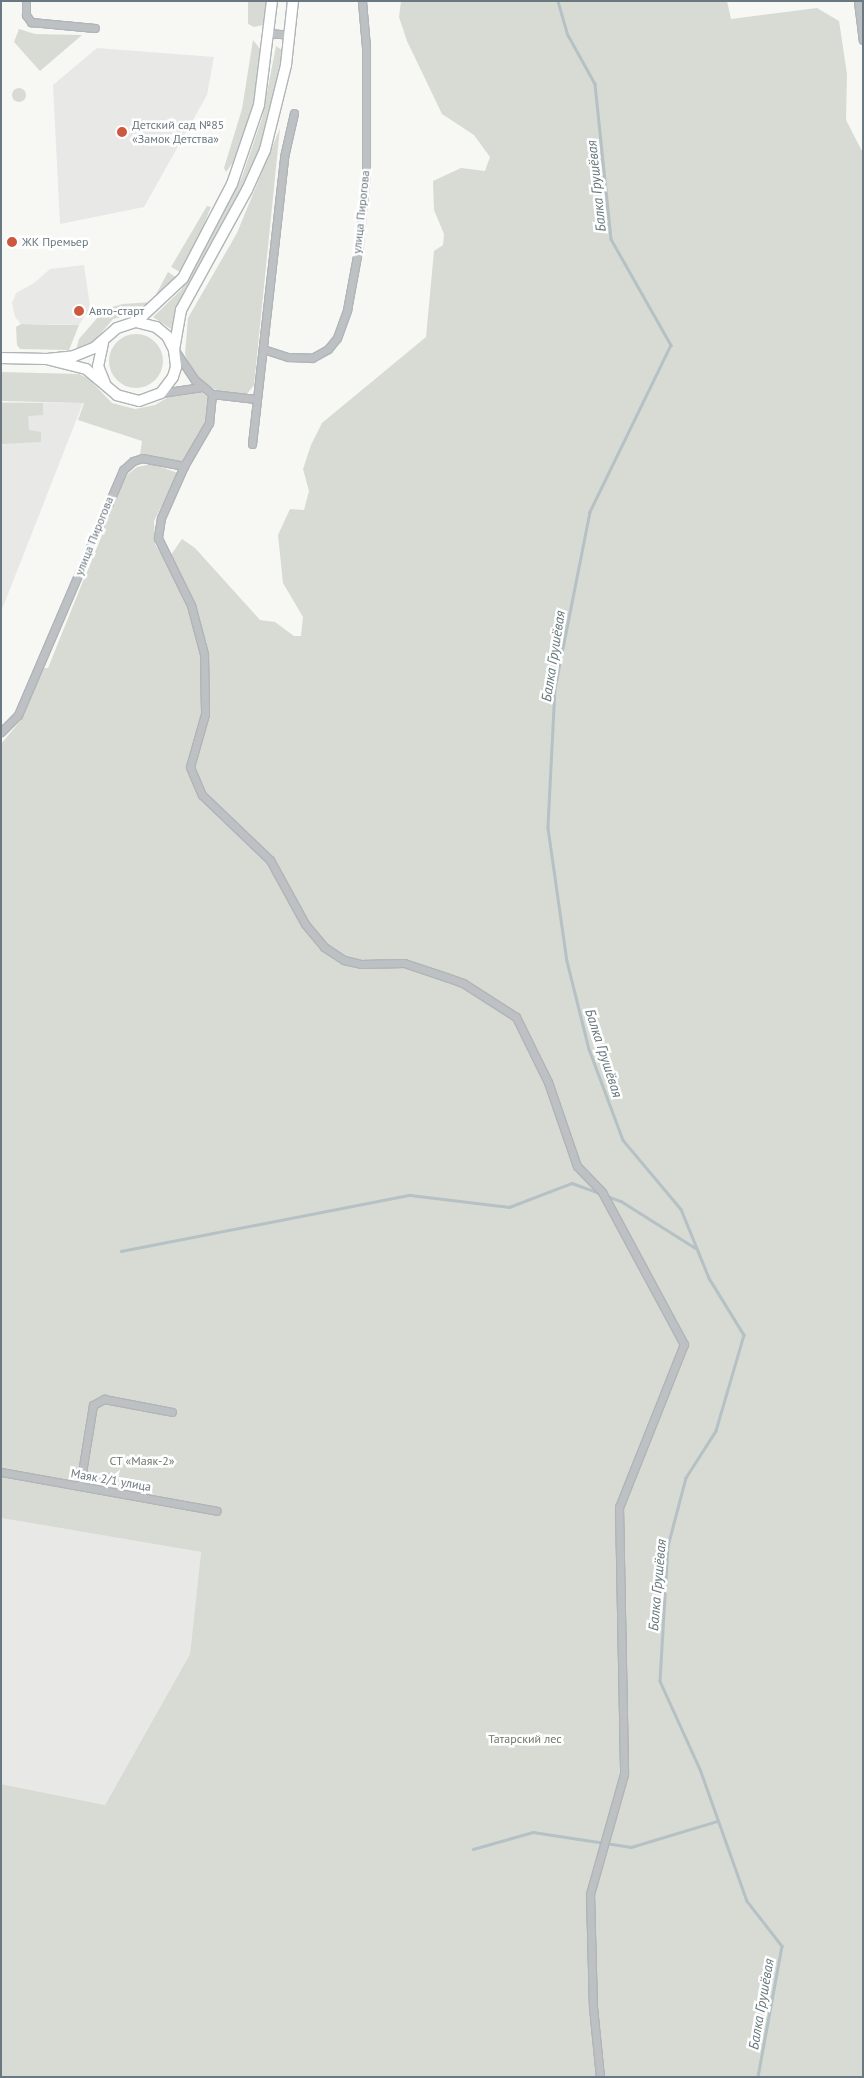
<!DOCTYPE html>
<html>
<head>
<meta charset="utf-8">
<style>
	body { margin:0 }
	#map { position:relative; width:864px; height:2078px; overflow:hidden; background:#f7f7f4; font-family:"PT Sans",sans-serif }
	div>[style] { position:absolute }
	.built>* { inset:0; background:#e8e8e7 }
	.green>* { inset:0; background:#d7dbd4 }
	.round { border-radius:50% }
	.stream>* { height:2.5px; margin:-1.25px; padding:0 1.25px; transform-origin:1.25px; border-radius:1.25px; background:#b5c1c4 }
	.roads { filter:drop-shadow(1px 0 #afb5b8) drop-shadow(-1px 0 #afb5b8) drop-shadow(0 1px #afb5b8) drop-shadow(0 -1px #afb5b8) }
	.street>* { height:7px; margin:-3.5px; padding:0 3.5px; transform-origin:3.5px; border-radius:3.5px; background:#bdc1c4 }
	.secondary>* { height:10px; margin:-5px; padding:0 5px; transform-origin:5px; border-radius:5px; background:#fff }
	.dots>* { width:14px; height:14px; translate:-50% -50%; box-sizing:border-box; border:2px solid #fff; border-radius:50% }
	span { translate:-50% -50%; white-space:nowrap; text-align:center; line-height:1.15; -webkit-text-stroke:5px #fff; paint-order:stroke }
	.poi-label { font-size:12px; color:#6a7881 }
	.left { translate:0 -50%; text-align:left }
	.street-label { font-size:12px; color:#6a7881 }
	.park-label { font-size:12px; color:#6c7968 }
	.water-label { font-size:14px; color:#66787d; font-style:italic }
	.frame { position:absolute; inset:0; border:2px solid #6a7881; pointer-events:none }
</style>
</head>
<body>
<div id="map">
	<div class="built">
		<i style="clip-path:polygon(97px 48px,214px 57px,207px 95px,144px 207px,60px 224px,53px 85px)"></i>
		<i style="clip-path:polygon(84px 265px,91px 313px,86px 314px,79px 325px,21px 324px,15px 317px,12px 303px,16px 293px,34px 283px,50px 269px)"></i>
		<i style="clip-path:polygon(1px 402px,83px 403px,1px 612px)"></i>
		<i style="clip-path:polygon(1px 1518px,201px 1552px,190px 1654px,105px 1805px,1px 1784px)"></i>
	</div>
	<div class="green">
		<i style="clip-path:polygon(248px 1px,268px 1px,263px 25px,254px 27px,248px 24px)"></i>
		<i style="clip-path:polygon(401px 1px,727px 1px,731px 19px,817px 8px,839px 21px,847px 74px,846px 120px,863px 153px,863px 2077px,1px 2077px,1px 1784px,105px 1805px,190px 1654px,201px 1552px,1px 1518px,1px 744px,21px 720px,44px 668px,48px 668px,121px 487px,127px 475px,137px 467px,152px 464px,178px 473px,154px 521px,155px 544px,166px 562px,182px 539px,195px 548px,260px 620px,275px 622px,294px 636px,301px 636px,303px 617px,283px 583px,278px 535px,290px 509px,304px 510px,309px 491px,303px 469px,311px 445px,322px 423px,426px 337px,434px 251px,443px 245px,444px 234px,434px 210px,433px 181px,461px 168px,485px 171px,490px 157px,474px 135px,442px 114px,407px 41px,399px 17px)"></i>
		<i style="clip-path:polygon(19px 29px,35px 34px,82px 35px,40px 71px,14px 42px)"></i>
		<i style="clip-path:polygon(253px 40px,261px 50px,252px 111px,240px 153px,226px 172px,224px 168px,242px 109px)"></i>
		<i style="clip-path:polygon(276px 46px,283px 51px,276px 98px,259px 153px,171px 329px,153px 317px,181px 290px,242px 177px,262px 118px)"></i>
		<i class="round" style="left:12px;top:88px;width:14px;height:14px"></i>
		<i style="clip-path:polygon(280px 128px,254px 385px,247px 394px,219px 391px,200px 381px,191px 370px,185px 354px,188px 318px,237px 233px)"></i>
		<i style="clip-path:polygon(207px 206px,211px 207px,200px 234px,180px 272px,171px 267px)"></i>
		<i style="clip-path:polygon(168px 272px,177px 278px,143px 312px,113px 319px,90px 346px,76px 350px,79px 339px,105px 309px,123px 304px,152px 302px)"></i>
		<i style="clip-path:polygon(21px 324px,56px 325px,79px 325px,69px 350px,20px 349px,17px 345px,16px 327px)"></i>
		<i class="round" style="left:109px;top:334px;width:54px;height:54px"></i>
		<i style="clip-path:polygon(1px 372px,79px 374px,89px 379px,112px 403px,135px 409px,155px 405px,177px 392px,199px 390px,209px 398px,210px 415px,183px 462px,140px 455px,142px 441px,78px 420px,84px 403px,1px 401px)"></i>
		<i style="clip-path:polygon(1px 403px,43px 403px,43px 415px,28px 416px,29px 430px,41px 432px,41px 442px,1px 444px)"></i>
	</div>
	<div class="stream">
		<i style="left:558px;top:1px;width:35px;rotate:74deg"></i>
		<i style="left:568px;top:35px;width:56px;rotate:61.1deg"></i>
		<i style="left:595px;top:84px;width:156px;rotate:84.1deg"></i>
		<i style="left:611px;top:239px;width:122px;rotate:60.5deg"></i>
		<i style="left:671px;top:345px;width:186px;rotate:115.9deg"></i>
		<i style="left:590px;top:512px;width:179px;rotate:101.2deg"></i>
		<i style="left:555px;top:688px;width:140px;rotate:92.9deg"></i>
		<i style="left:548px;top:828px;width:134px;rotate:81.9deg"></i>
		<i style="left:567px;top:961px;width:91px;rotate:76deg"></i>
		<i style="left:589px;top:1049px;width:97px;rotate:69.5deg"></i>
		<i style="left:623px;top:1140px;width:90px;rotate:50deg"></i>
		<i style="left:681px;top:1209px;width:74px;rotate:67.9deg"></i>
		<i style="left:709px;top:1278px;width:67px;rotate:58.4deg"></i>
		<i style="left:744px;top:1335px;width:100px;rotate:106.3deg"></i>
		<i style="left:716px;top:1431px;width:56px;rotate:122.6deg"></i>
		<i style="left:686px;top:1478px;width:70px;rotate:104.8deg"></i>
		<i style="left:668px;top:1546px;width:135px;rotate:93.4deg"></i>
		<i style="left:660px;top:1681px;width:97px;rotate:65.6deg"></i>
		<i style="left:700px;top:1769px;width:140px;rotate:70.4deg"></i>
		<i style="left:747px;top:1901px;width:57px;rotate:52.1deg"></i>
		<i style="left:782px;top:1946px;width:133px;rotate:100.4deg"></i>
		<i style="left:607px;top:1196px;width:15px;rotate:20deg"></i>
		<i style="left:621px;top:1201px;width:90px;rotate:32.3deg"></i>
		<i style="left:121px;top:1251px;width:294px;rotate:-11deg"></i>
		<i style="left:410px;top:1195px;width:100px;rotate:6.9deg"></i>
		<i style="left:509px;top:1207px;width:67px;rotate:-20.9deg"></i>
		<i style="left:572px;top:1183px;width:29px;rotate:20deg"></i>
		<i style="left:473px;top:1849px;width:62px;rotate:-15.8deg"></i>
		<i style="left:533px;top:1832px;width:99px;rotate:8.7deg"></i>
		<i style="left:631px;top:1847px;width:90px;rotate:-16.8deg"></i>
	</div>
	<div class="roads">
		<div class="street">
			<i style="left:26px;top:1px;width:14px;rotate:90deg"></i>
			<i style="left:26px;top:15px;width:9px;rotate:54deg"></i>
			<i style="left:31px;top:22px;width:64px;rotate:5.4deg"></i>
			<i style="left:858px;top:1px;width:39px;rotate:83deg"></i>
			<i style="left:268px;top:33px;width:21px;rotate:5deg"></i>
			<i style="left:263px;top:349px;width:26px;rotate:18deg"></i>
			<i style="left:288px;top:357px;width:24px;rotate:2deg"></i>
			<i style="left:312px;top:358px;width:18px;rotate:-29deg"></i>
			<i style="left:328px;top:349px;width:14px;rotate:-51deg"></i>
			<i style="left:337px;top:338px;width:30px;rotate:-70deg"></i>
			<i style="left:347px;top:310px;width:66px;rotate:-79.5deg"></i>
			<i style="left:359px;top:245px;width:72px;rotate:-84.4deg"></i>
			<i style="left:366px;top:173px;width:126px;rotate:-90deg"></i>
			<i style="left:366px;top:47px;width:46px;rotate:-95deg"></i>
			<i style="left:176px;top:352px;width:34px;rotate:56deg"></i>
			<i style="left:195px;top:380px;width:22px;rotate:39deg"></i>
			<i style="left:212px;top:394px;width:44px;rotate:6.5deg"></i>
			<i style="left:161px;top:393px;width:41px;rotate:-8.3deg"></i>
			<i style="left:252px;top:444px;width:289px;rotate:-83.6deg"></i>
			<i style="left:284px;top:157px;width:45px;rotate:-77.2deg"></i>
			<i style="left:184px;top:466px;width:57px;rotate:113.9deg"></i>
			<i style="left:161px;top:518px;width:20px;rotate:99deg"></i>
			<i style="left:158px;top:538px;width:75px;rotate:63.8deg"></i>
			<i style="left:191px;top:605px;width:51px;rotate:75.1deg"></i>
			<i style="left:204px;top:654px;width:60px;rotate:89deg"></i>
			<i style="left:205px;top:714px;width:55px;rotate:105.8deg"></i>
			<i style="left:190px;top:767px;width:30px;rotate:67deg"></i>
			<i style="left:202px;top:795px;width:94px;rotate:43.7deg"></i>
			<i style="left:270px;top:860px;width:73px;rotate:61.3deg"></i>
			<i style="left:305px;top:924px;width:30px;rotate:50deg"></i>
			<i style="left:324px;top:947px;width:24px;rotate:33deg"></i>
			<i style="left:344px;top:960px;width:17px;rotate:13deg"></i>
			<i style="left:361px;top:964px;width:43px;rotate:-1.3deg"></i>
			<i style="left:404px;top:963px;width:47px;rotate:18.4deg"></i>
			<i style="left:449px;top:978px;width:15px;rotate:20deg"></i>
			<i style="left:463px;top:983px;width:63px;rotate:32.7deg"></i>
			<i style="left:516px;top:1017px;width:72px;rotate:63.8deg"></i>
			<i style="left:548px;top:1082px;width:89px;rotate:71deg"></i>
			<i style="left:577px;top:1166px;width:36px;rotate:46deg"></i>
			<i style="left:602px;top:1192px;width:173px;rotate:61.7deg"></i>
			<i style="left:684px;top:1344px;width:175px;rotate:111.7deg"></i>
			<i style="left:619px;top:1507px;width:267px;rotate:88.9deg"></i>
			<i style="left:624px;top:1774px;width:125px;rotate:105.8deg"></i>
			<i style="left:590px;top:1894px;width:113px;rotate:88.5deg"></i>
			<i style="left:593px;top:2007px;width:70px;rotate:84.3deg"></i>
			<i style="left:1px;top:732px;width:24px;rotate:-45deg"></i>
			<i style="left:18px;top:715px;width:267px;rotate:-66.8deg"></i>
			<i style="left:123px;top:470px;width:13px;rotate:-42deg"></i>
			<i style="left:133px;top:461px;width:9px;rotate:-18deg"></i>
			<i style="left:142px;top:458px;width:43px;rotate:10.8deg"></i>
			<i style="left:184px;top:466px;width:50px;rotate:-59.8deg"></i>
			<i style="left:209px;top:423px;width:29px;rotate:-84deg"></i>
			<i style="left:1px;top:1472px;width:219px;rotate:10.2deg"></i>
			<i style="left:80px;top:1485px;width:81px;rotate:-80.8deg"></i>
			<i style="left:93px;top:1405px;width:13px;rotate:-29deg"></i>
			<i style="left:104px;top:1399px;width:69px;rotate:10.8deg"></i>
		</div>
		<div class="secondary">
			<i style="left:136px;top:322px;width:64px;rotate:-43.1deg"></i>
			<i style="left:183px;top:278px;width:106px;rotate:-62.5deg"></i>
			<i style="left:232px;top:184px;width:83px;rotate:-71.1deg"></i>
			<i style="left:259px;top:105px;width:105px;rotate:-82.9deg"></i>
			<i style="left:103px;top:343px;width:24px;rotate:102deg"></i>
			<i style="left:98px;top:366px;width:18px;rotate:68deg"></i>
			<i style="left:174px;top:350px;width:41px;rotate:-80.1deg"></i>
			<i style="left:181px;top:310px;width:137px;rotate:-61.2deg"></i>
			<i style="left:247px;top:190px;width:44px;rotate:-65.8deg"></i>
			<i style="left:265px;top:150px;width:88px;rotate:-76.1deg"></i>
			<i style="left:286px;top:65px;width:64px;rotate:-83.8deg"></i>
			<i style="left:1px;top:358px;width:46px;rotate:1.2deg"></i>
			<i style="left:47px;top:359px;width:27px;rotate:-6deg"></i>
			<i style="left:74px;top:356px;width:22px;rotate:-22deg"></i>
			<i style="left:94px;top:348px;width:30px;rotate:-41deg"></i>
			<i style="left:117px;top:328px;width:20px;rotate:-18deg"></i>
			<i style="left:136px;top:322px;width:21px;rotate:14deg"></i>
			<i style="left:156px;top:327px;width:14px;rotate:39deg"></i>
			<i style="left:167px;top:336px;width:16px;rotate:63deg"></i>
			<i style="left:174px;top:350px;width:17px;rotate:83deg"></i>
			<i style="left:176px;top:367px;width:10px;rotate:107deg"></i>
			<i style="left:173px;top:377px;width:20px;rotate:127deg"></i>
			<i style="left:161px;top:393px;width:23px;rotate:160deg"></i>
			<i style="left:139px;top:401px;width:23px;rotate:-165deg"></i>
			<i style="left:117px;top:395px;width:40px;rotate:-140deg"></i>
			<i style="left:86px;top:369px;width:40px;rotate:-165.6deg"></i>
		</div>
	</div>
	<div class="dots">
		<i style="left:122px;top:132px;background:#cc583f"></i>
		<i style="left:12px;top:242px;background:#cc583f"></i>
		<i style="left:79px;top:311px;background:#cc583f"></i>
	</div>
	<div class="poi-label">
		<span class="left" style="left:132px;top:132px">Детский сад №85<br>«Замок Детства»</span>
		<span class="left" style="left:22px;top:242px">ЖК Премьер</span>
		<span class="left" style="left:89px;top:311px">Авто-старт</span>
	</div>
	<div class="street-label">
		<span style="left:361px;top:212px;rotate:-84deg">улица Пирогова</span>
		<span style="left:94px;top:536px;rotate:-68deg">улица Пирогова</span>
		<span style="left:111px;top:1480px;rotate:10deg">Маяк 2/1 улица</span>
	</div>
	<div class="park-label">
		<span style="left:142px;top:1461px">СТ «Маяк-2»</span>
		<span style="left:525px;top:1739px">Татарский лес</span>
	</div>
	<div class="water-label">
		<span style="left:596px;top:186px;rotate:-96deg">Балка Грушёвая</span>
		<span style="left:553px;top:656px;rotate:-81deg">Балка Грушёвая</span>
		<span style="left:604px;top:1053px;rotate:72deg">Балка Грушёвая</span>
		<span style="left:657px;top:1585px;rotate:-85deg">Балка Грушёвая</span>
		<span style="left:761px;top:2004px;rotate:-80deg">Балка Грушёвая</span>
	</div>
	<div class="frame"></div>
</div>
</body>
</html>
